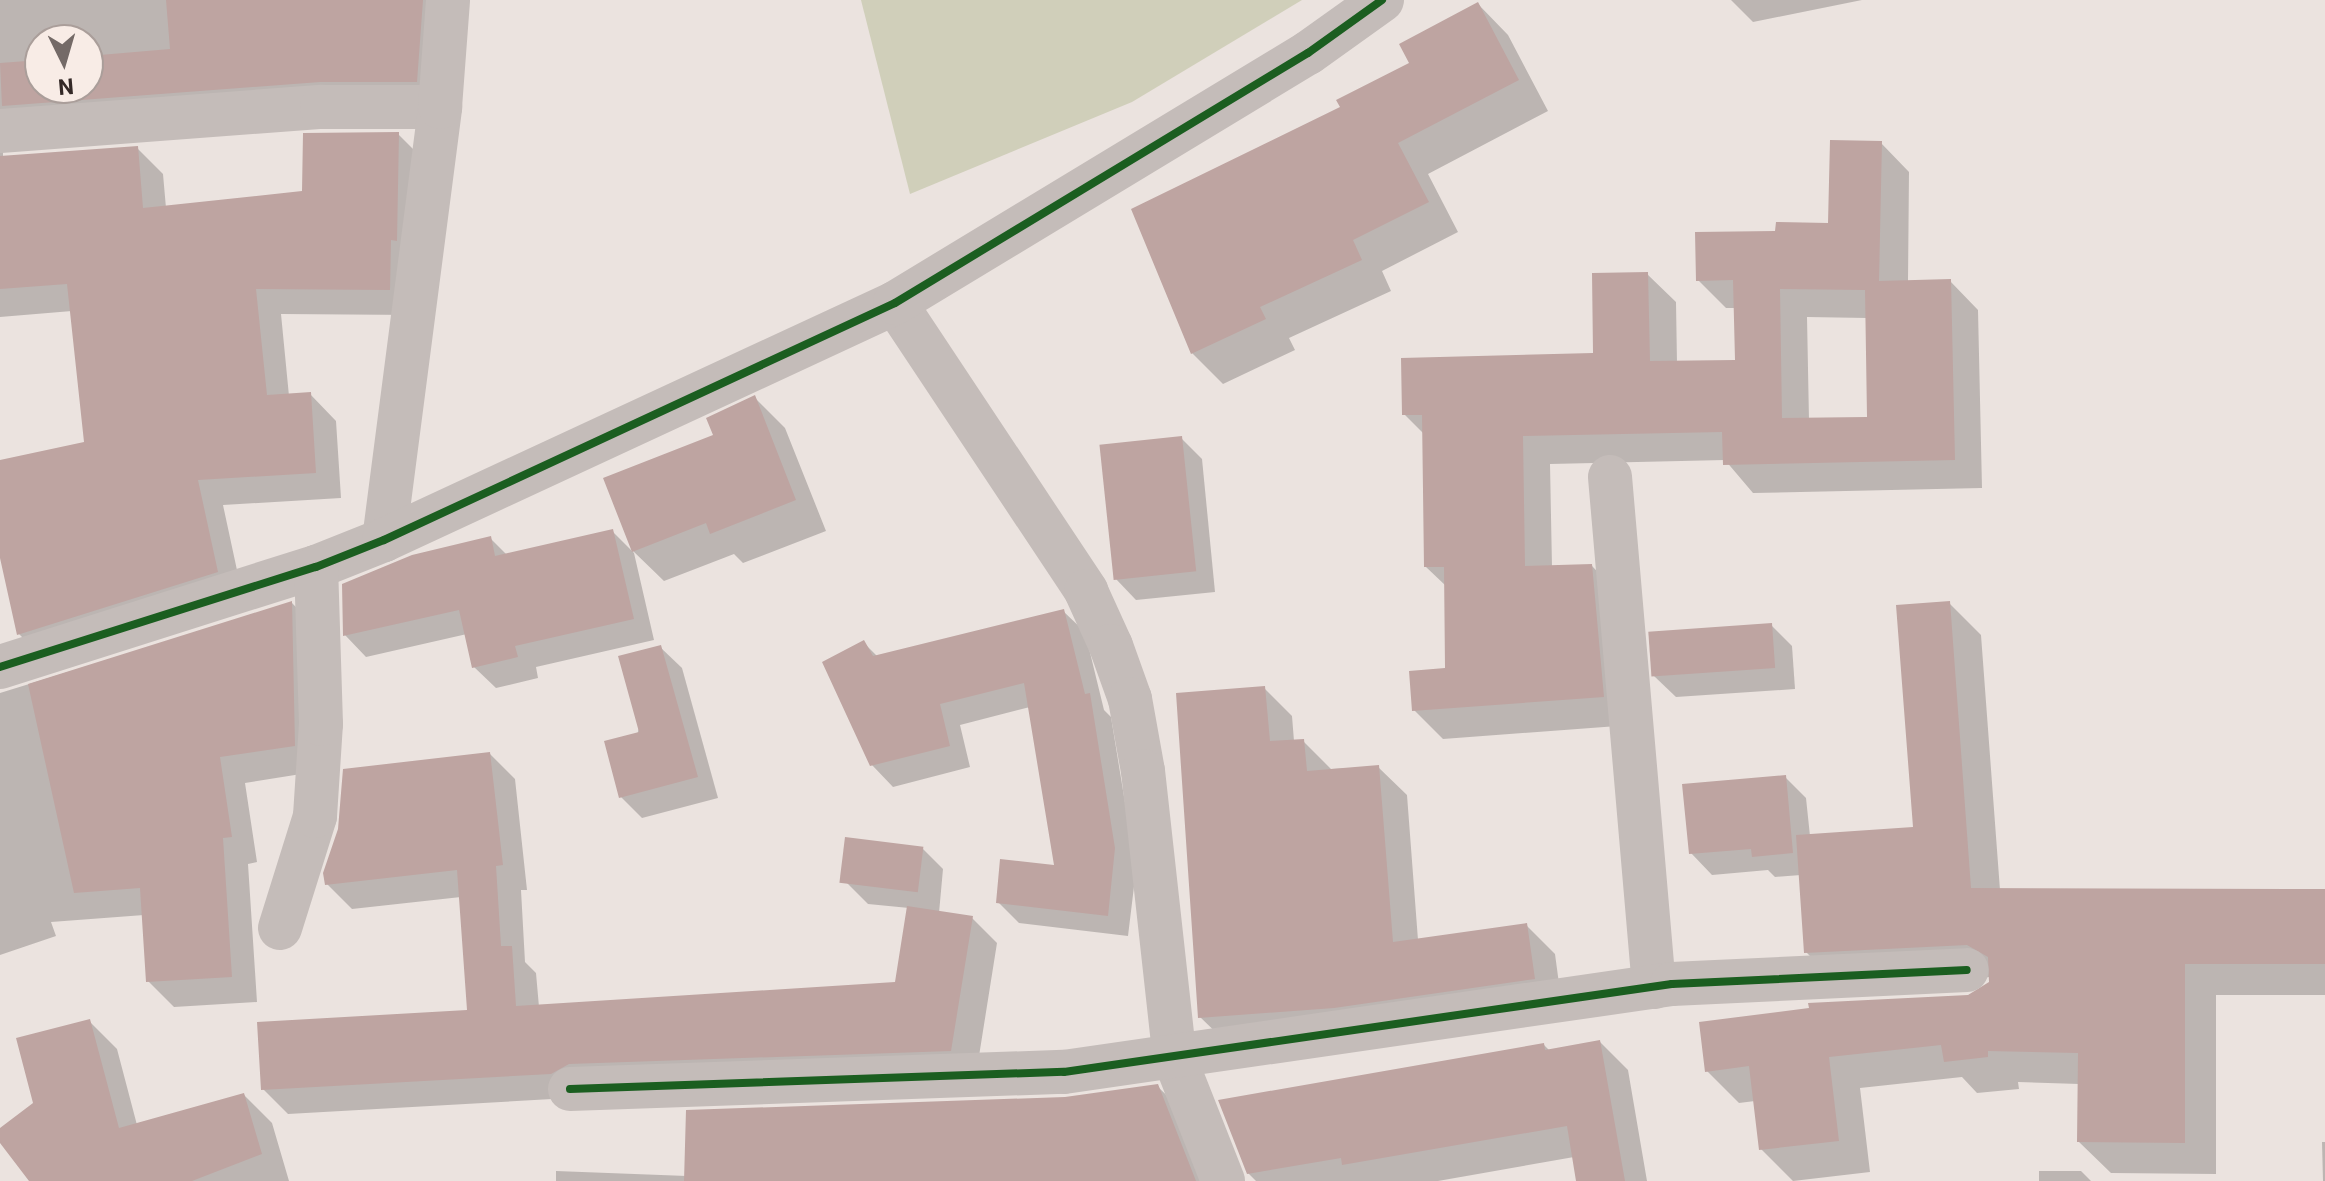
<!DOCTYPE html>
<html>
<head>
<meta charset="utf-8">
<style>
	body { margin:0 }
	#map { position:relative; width:2325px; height:1181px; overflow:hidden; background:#ebe3df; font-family:Roboto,sans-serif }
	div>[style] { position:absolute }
	.green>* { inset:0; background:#d0cfba }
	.shadow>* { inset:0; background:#0003 }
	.building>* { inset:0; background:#bea4a1; transform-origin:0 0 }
	.minor>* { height:44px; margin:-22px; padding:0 22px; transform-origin:22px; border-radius:22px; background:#c4bcb9 }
	.cycleway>* { height:8px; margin:-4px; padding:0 4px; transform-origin:4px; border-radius:4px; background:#1b5e20 }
	span { translate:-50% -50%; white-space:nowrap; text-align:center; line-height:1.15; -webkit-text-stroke:8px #f8ece6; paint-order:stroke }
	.north { position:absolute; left:24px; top:24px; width:80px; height:80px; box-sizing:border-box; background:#f8ece6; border:2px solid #aa9e9a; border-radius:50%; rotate:175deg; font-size:22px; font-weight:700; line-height:32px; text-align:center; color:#342927 }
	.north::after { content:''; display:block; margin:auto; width:28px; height:36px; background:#746a67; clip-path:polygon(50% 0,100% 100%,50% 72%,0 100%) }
</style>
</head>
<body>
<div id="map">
	<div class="green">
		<i style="clip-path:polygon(861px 0,1302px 0,1132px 102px,910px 194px)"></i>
	</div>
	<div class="shadow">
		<i style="clip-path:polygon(evenodd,0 0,453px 0,442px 107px,3px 147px,3px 158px,137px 148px,163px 174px,166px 208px,304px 193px,398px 134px,424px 160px,415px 315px,281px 314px,289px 396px,310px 394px,336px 421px,341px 498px,223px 505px,243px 598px,45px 660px,19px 634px,0 543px,149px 484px,72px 311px,0 317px,0 0,40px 40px,88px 40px,88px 88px,40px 88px,40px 40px)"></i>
		<i style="clip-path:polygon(1731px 0,1862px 0,1753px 22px)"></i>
		<i style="clip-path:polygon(1478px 4px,1508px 35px,1548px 111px,1428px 174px,1458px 232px,1382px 271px,1391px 291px,1289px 338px,1295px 350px,1223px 384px,1192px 353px,1343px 108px,1411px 64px)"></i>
		<i style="clip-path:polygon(evenodd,1881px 143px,1909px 172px,1908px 282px,1950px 281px,1978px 310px,1982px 488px,1753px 493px,1725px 460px,1550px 464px,1552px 567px,1592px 566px,1620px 595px,1631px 725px,1443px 739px,1414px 710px,1447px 670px,1446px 586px,1426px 567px,1424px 434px,1404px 414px,1595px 355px,1647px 274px,1676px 302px,1677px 363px,1737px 362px,1736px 308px,1726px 308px,1698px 280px,1777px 233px,1830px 225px,1881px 143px,1807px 317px,1867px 318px,1869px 419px,1809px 420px,1807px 317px)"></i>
		<i style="clip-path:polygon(755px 398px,785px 428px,826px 531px,743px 563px,734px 554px,664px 581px,633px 551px,716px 436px)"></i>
		<i style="clip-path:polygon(1181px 438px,1202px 459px,1215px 592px,1136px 600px,1115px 578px)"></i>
		<i style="clip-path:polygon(612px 531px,634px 553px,654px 640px,536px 667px,538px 678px,496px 688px,474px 667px,467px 634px,366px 657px,345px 635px,490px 538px,507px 555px)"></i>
		<i style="clip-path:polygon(292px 603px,317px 629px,320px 771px,245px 783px,257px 862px,248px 864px,257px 1002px,174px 1007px,148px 981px,144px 915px,51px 922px,56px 936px,0 955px,0 693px)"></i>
		<i style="clip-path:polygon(1949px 603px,1981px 635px,2000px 890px,2325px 891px,2325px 995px,2216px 995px,2216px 1174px,2111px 1173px,2079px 1142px,2079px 1084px,2018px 1082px,2019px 1089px,1977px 1093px,1962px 1077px,1860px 1088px,1870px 1172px,1793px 1181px,1761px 1149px,1755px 1101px,1739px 1103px,1707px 1071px,1969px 997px,1992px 982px,1991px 977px,1838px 984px,1806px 952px,1801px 875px,1775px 877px,1768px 870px,1712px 875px,1691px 853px,1785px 777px,1806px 798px,1810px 836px,1915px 829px)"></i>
		<i style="clip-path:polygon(1063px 611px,1085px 632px,1104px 710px,1111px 717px,1136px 870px,1128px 936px,1019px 923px,998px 902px,1056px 867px,1030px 707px,960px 725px,970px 767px,893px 787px,872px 765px,863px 642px,878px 657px)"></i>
		<i style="clip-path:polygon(1771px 625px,1792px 646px,1795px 689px,1676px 697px,1654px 676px)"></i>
		<i style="clip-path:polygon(660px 647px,682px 668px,718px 798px,642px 818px,621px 797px)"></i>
		<i style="clip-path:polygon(1264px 688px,1292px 716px,1294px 741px,1303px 741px,1331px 769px,1378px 767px,1407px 795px,1418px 940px,1526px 925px,1555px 954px,1562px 1006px,1229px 1045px,1200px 1017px)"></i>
		<i style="clip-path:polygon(490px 754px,515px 779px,527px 890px,521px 890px,525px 962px,536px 973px,539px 1007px,897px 984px,909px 908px,868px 904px,846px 882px,922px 848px,943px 869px,939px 913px,972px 918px,997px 943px,976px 1075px,288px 1114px,263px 1089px,469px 1011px,461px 897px,352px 909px,327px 884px)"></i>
		<i style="clip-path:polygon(89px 1021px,117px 1049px,137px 1125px,244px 1095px,272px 1123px,289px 1181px,31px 1181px,0 1140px,0 1131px,36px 1104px)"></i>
		<i style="clip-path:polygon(1600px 1042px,1628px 1070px,1647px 1181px,1578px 1181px,1574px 1157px,1438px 1181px,1256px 1181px,1248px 1173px,1544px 1045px,1550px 1051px)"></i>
		<i style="clip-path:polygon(1157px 1086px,1189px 1117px,1214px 1181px,556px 1181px,556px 1171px,687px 1176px,1065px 1099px)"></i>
		<i style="clip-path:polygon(2322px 1142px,2325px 1142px,2325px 1181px,2323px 1181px)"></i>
		<i style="clip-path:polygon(2039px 1171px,2081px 1171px,2091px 1181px,2039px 1181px)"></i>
	</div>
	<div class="building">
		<i style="clip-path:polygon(166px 0,423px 0,417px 82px,320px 82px,2px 106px,0 63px,40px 60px,40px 88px,88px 88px,88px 56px,170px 49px)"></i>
		<i style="clip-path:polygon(1478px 2px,1519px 80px,1398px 143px,1429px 202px,1353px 240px,1362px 260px,1260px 307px,1266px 319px,1191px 354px,1131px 209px,1340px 107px,1336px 100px,1409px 63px,1399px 44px)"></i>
		<i style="clip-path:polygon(399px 132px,397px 241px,391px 240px,390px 290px,256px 289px,267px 395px,311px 392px,316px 473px,198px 480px,218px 572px,17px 635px,0 558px,0 460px,84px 442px,67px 284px,0 289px,0 156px,138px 146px,143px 208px,302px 191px,303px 133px)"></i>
		<i style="clip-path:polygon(evenodd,1830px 140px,1882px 141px,1879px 281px,1951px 279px,1955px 460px,1723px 465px,1722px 432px,1523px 436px,1525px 566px,1592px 564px,1604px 697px,1412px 711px,1409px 671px,1445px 668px,1444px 567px,1424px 567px,1422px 415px,1402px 415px,1401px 358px,1593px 353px,1592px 273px,1648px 272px,1650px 361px,1735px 360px,1733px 280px,1696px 281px,1695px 232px,1775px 231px,1776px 222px,1828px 223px,1830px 140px,1780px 289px,1865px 290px,1867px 417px,1782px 418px,1780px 289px)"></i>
		<i style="clip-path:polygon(755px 395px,796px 500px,710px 534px,706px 523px,632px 552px,603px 478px,713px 435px,706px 418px)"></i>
		<i style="left:1182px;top:436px;width:136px;height:83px;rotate:84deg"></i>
		<i style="clip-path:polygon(613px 529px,634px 619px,515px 646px,518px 657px,472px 668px,459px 610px,343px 636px,342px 584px,412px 555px,491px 536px,495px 556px)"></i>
		<i style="clip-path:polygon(292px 601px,295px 746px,220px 757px,232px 837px,223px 838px,232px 977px,146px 982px,140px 888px,74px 893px,28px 684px)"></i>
		<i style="clip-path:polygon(1950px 601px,1971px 888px,2325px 889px,2325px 964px,2185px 964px,2185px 1143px,2077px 1142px,2078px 1053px,1988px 1051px,1988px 1057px,1944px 1062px,1941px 1045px,1829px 1057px,1839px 1141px,1759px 1150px,1749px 1066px,1705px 1072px,1699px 1022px,1809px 1008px,1808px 1003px,1968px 995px,1989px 982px,1988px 957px,1967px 945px,1804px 953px,1796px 835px,1913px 827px,1896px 605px)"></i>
		<i style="clip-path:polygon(1064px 609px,1085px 694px,1090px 693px,1115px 848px,1108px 916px,996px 903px,1000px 859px,1054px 865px,1024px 683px,940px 704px,950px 746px,870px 766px,822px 662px,864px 640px,873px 656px)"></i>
		<i style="left:1772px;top:623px;width:45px;height:124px;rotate:86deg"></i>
		<i style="clip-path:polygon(661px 645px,698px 777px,619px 798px,604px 741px,639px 732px,618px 656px)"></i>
		<i style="clip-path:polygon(1265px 686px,1270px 741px,1304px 739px,1307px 771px,1379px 765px,1393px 942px,1527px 923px,1535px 979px,1334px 1008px,1198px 1018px,1176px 693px)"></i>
		<i style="clip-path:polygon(490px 752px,503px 865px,496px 866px,501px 946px,512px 946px,516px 1006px,895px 982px,907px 906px,973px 916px,951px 1051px,569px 1064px,551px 1074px,261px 1090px,257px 1022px,467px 1010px,457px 870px,325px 885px,323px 873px,338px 829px,343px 769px)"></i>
		<i style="clip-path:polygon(1786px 775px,1793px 853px,1752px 857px,1751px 849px,1689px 854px,1682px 784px)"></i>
		<i style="left:845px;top:837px;width:79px;height:46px;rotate:7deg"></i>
		<i style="clip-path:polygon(90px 1019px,119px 1128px,244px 1093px,262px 1154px,192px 1181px,29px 1181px,0 1143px,0 1128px,33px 1103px,16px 1038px)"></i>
		<i style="clip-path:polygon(1600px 1040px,1625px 1181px,1576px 1181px,1567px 1126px,1342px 1165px,1341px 1158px,1247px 1174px,1218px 1100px,1544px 1043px,1545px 1050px)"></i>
		<i style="clip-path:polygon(1158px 1084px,1196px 1181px,684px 1181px,686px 1110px,1065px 1097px)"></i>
	</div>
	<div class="minor">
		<i style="left:0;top:131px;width:323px;rotate:-4.3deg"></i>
		<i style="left:322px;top:107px;width:118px"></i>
		<i style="left:895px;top:303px;width:346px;rotate:56.4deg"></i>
		<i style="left:1086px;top:591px;width:60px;rotate:65.6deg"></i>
		<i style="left:1111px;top:646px;width:56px;rotate:70.3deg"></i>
		<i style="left:1130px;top:699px;width:73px;rotate:79.8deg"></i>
		<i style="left:1143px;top:771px;width:290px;rotate:83.7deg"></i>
		<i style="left:1175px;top:1059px;width:131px;rotate:68.5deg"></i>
		<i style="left:1610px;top:477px;width:512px;rotate:85.07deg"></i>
		<i style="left:384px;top:540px;width:437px;rotate:-82.6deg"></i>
		<i style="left:440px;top:107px;width:107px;rotate:-85.7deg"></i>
		<i style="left:0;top:667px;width:331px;rotate:-17.6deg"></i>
		<i style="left:316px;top:567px;width:73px;rotate:-21.7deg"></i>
		<i style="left:384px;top:540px;width:563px;rotate:-24.88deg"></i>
		<i style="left:895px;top:303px;width:483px;rotate:-31.2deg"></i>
		<i style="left:1308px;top:53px;width:91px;rotate:-35.6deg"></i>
		<i style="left:280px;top:928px;width:117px;rotate:-72.6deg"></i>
		<i style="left:315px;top:816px;width:92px;rotate:-86.3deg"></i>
		<i style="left:321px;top:724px;width:157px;rotate:-91.8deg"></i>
		<i style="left:570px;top:1089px;width:494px;rotate:-2deg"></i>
		<i style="left:1064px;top:1072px;width:614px;rotate:-8.24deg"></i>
		<i style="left:1672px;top:984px;width:295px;rotate:-2.7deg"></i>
	</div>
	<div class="cycleway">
		<i style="left:0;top:667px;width:331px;rotate:-17.6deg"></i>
		<i style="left:316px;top:567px;width:73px;rotate:-21.7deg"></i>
		<i style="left:384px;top:540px;width:563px;rotate:-24.88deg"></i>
		<i style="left:895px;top:303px;width:483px;rotate:-31.2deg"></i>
		<i style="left:1308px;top:53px;width:91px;rotate:-35.6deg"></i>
		<i style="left:570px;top:1089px;width:494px;rotate:-2deg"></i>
		<i style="left:1064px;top:1072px;width:614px;rotate:-8.24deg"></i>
		<i style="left:1672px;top:984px;width:295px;rotate:-2.7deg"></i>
	</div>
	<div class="north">N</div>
</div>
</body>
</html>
